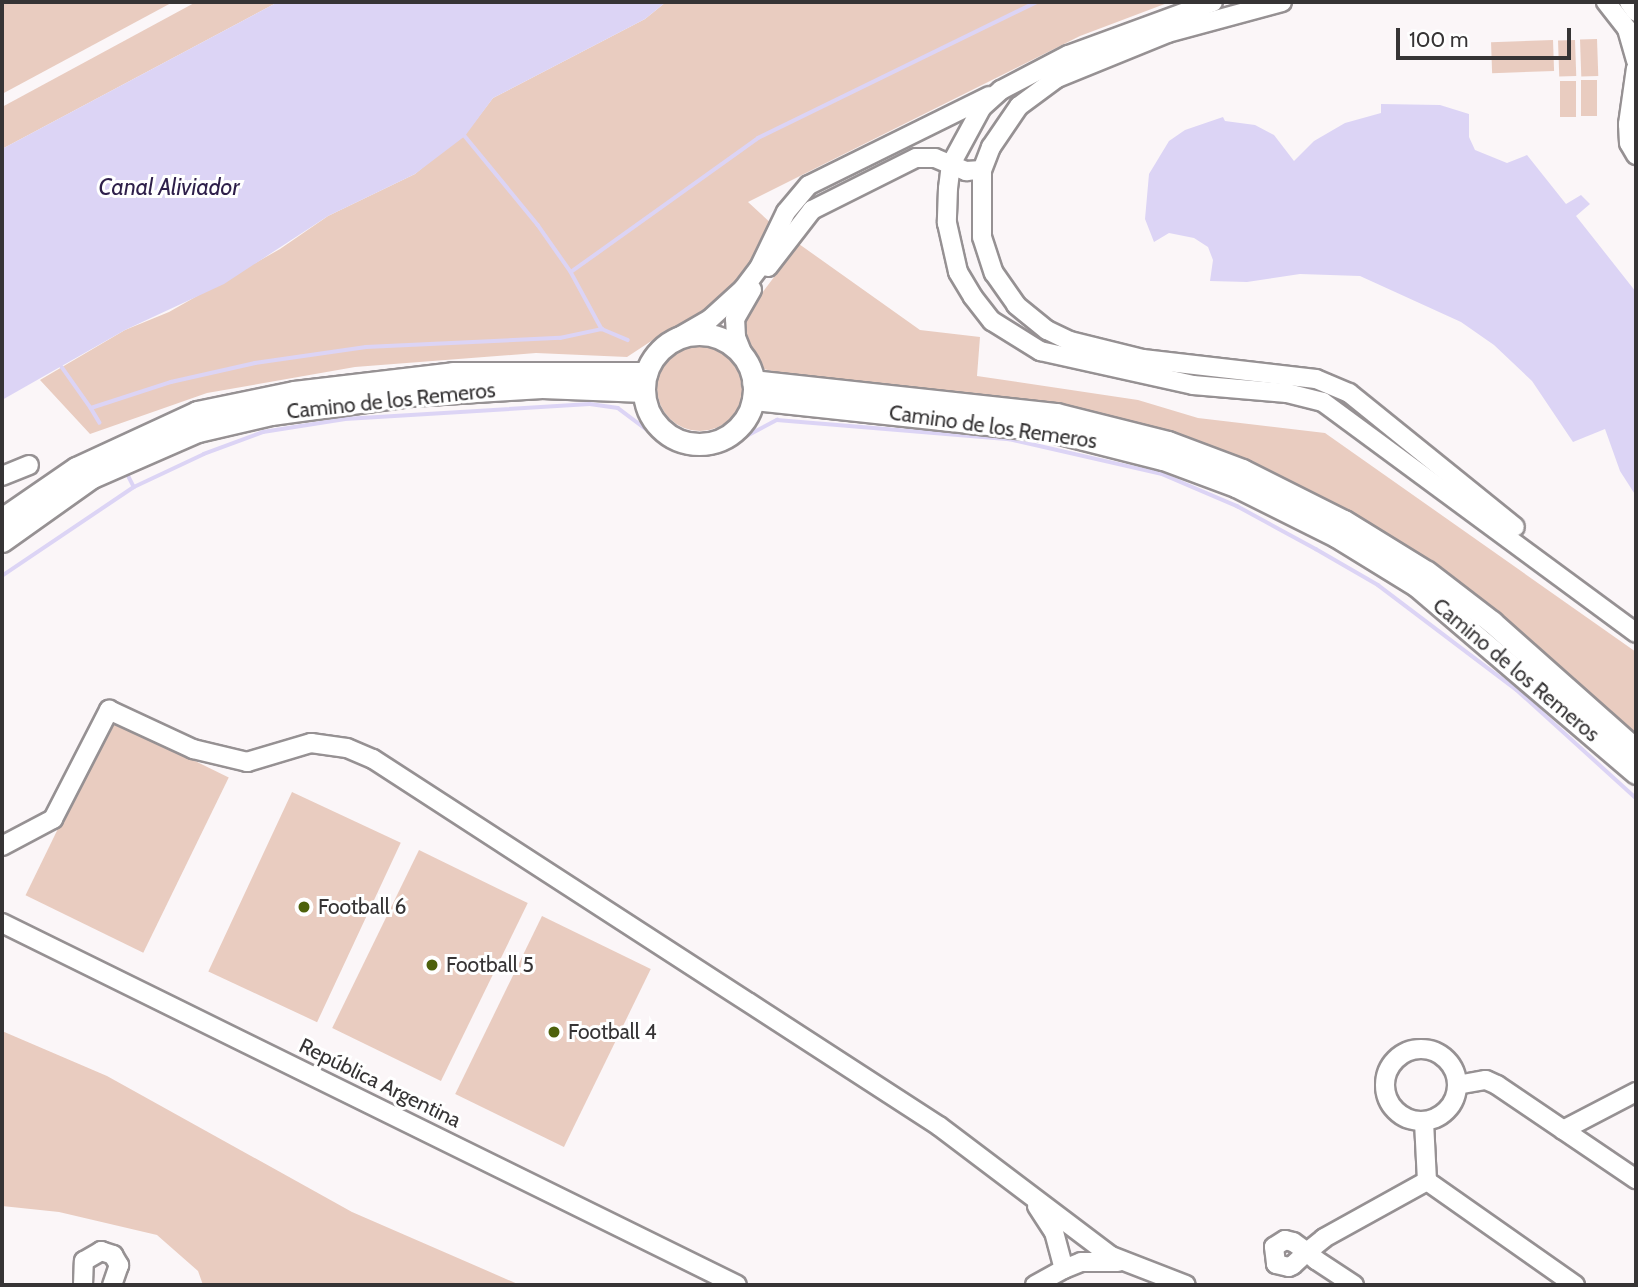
<!DOCTYPE html>
<html>
<head>
<meta charset="utf-8">
<style>
	body { margin:0 }
	#map { position:relative; width:1638px; height:1287px; overflow:hidden; background:#fbf6f8; font-family:Cabin,sans-serif }
	div>[style] { position:absolute }
	.green>* { inset:0; background:#e9ccc0; transform-origin:0 0 }
	.round { border-radius:50% }
	.water>* { inset:0; background:#dcd4f5 }
	.stream>* { height:3.5px; margin:-1.75px; padding:0 1.75px; transform-origin:1.75px; border-radius:1.75px; background:#dcd4f5 }
	.roads { filter:drop-shadow(2px 0 #969193) drop-shadow(-2px 0 #969193) drop-shadow(0 2px #969193) drop-shadow(0 -2px #969193) }
	.minor>* { height:18px; margin:-9px; padding:0 9px; transform-origin:9px; border-radius:9px; background:#fff }
	.minor>.ring { margin:-9px; padding:0; box-sizing:content-box; background:none; border:18px solid #fff; border-radius:50% }
	.major>* { height:21px; margin:-10.5px; padding:0 10.5px; transform-origin:10.5px; border-radius:10.5px; background:#fff }
	.major>.ring { margin:-10.5px; padding:0; box-sizing:content-box; background:none; border:21px solid #fff; border-radius:50% }
	.dots>* { width:19px; height:19px; translate:-50% -50%; box-sizing:border-box; border:4px solid #fff; border-radius:50% }
	span { translate:-50% -50%; white-space:nowrap; text-align:center; line-height:1.15; -webkit-text-stroke:6px #fff; paint-order:stroke }
	.street-label { font-size:21px; color:#363435 }
	.poi-label { font-size:21px; color:#363435 }
	.left { translate:0 -50%; text-align:left }
	.water-label { font-size:23px; color:#2e1f4a; font-style:italic }
	.frame { position:absolute; inset:0; border:4px solid #363435; pointer-events:none }
	.scale { position:absolute; left:1396px; top:28px; width:175px; height:32px; box-sizing:border-box; border:4px solid #363435; border-top:0; padding-left:9px; font-size:21px; line-height:24px; white-space:nowrap; color:#363435; -webkit-text-stroke:5px #fff; paint-order:stroke }
</style>
</head>
<body>
<div id="map">
	<div class="green">
		<i style="clip-path:polygon(2px 2px,173px 2px,2px 94px)"></i>
		<i style="clip-path:polygon(196px 2px,278px 2px,2px 149px,2px 107px)"></i>
		<i style="clip-path:polygon(666px 2px,1170px 2px,1080px 36px,748px 202px,773px 225px,753px 266px,704px 317px,668px 330px,627px 357px,536px 353px,355px 367px,207px 393px,90px 434px,40px 380px,125px 330px,169px 312px,280px 249px,328px 216px,415px 174px,470px 128px,493px 98px,645px 19px)"></i>
		<i style="left:1597px;top:39px;width:37px;height:17px;rotate:88deg"></i>
		<i style="left:1553px;top:40px;width:31px;height:62px;rotate:88deg"></i>
		<i style="left:1575px;top:40px;width:36px;height:17px;rotate:88deg"></i>
		<i style="left:1581px;top:80px;width:16px;height:36px"></i>
		<i style="left:1560px;top:81px;width:16px;height:36px"></i>
		<i style="clip-path:polygon(799px 244px,920px 330px,980px 337px,977px 376px,1138px 400px,1198px 418px,1325px 433px,1636px 652px,1636px 736px,1500px 620px,1272px 475px,763px 369px,743px 328px,747px 313px)"></i>
		<i class="round" style="left:657px;top:345px;width:86px;height:86px"></i>
		<i style="left:111px;top:720px;width:131px;height:195px;rotate:26deg"></i>
		<i style="left:292px;top:792px;width:120px;height:198px;rotate:25deg"></i>
		<i style="left:419px;top:850px;width:121px;height:198px;rotate:26deg"></i>
		<i style="left:542px;top:916px;width:121px;height:198px;rotate:26deg"></i>
		<i style="clip-path:polygon(2px 1031px,107px 1076px,352px 1212px,520px 1285px,203px 1285px,198px 1271px,157px 1235px,59px 1212px,2px 1206px)"></i>
	</div>
	<div class="water">
		<i style="clip-path:polygon(278px 2px,666px 2px,645px 19px,493px 98px,465px 136px,415px 174px,328px 216px,224px 284px,125px 330px,2px 400px,2px 149px)"></i>
		<i style="clip-path:polygon(1381px 104px,1440px 105px,1469px 114px,1469px 137px,1475px 150px,1507px 163px,1527px 155px,1566px 204px,1581px 195px,1590px 204px,1576px 216px,1636px 292px,1636px 496px,1620px 471px,1605px 429px,1573px 442px,1532px 381px,1494px 345px,1461px 322px,1360px 276px,1300px 274px,1247px 282px,1210px 281px,1213px 260px,1208px 247px,1194px 238px,1169px 233px,1154px 242px,1145px 219px,1149px 174px,1169px 141px,1185px 130px,1223px 117px,1225px 121px,1255px 125px,1274px 135px,1294px 161px,1314px 141px,1345px 123px,1381px 113px)"></i>
	</div>
	<div class="stream">
		<i style="left:465px;top:136px;width:115px;rotate:50.6deg"></i>
		<i style="left:538px;top:225px;width:57px;rotate:54.9deg"></i>
		<i style="left:571px;top:272px;width:65px;rotate:61.5deg"></i>
		<i style="left:571px;top:272px;width:230px;rotate:-35.6deg"></i>
		<i style="left:758px;top:138px;width:310px;rotate:-26deg"></i>
		<i style="left:62px;top:367px;width:50px;rotate:54.7deg"></i>
		<i style="left:91px;top:408px;width:84px;rotate:-18deg"></i>
		<i style="left:171px;top:382px;width:86px;rotate:-12.7deg"></i>
		<i style="left:255px;top:363px;width:112px;rotate:-8.2deg"></i>
		<i style="left:366px;top:347px;width:194px;rotate:-2.7deg"></i>
		<i style="left:560px;top:338px;width:43px;rotate:-12.1deg"></i>
		<i style="left:602px;top:329px;width:28px;rotate:23deg"></i>
		<i style="left:91px;top:408px;width:17px;rotate:59deg"></i>
		<i style="left:126px;top:471px;width:18px;rotate:63deg"></i>
		<i style="left:2px;top:576px;width:159px;rotate:-34deg"></i>
		<i style="left:134px;top:487px;width:77px;rotate:-25.2deg"></i>
		<i style="left:204px;top:454px;width:63px;rotate:-20.4deg"></i>
		<i style="left:263px;top:432px;width:83px;rotate:-9deg"></i>
		<i style="left:345px;top:419px;width:245px;rotate:-3.5deg"></i>
		<i style="left:590px;top:404px;width:28px;rotate:8deg"></i>
		<i style="left:618px;top:408px;width:60px;rotate:36.9deg"></i>
		<i style="left:666px;top:444px;width:34px;rotate:15deg"></i>
		<i style="left:699px;top:453px;width:28px;rotate:-13deg"></i>
		<i style="left:726px;top:447px;width:58px;rotate:-27.9deg"></i>
		<i style="left:777px;top:420px;width:233px;rotate:4.7deg"></i>
		<i style="left:1009px;top:439px;width:157px;rotate:12.9deg"></i>
		<i style="left:1162px;top:474px;width:82px;rotate:23.1deg"></i>
		<i style="left:1237px;top:506px;width:90px;rotate:28.6deg"></i>
		<i style="left:1316px;top:549px;width:72px;rotate:30.1deg"></i>
		<i style="left:1378px;top:585px;width:174px;rotate:37.1deg"></i>
		<i style="left:1517px;top:690px;width:161px;rotate:42.2deg"></i>
	</div>
	<div class="roads">
		<div class="minor">
			<i style="left:1213px;top:2px;width:154px;rotate:159.9deg"></i>
			<i style="left:1068px;top:55px;width:76px;rotate:152.4deg"></i>
			<i style="left:1001px;top:90px;width:25px;rotate:138deg"></i>
			<i style="left:982px;top:107px;width:65px;rotate:118.5deg"></i>
			<i style="left:951px;top:164px;width:24px;rotate:97deg"></i>
			<i style="left:948px;top:188px;width:35px;rotate:92deg"></i>
			<i style="left:947px;top:223px;width:50px;rotate:77.3deg"></i>
			<i style="left:958px;top:272px;width:29px;rotate:59deg"></i>
			<i style="left:973px;top:297px;width:31px;rotate:52deg"></i>
			<i style="left:992px;top:321px;width:57px;rotate:32deg"></i>
			<i style="left:1040px;top:351px;width:157px;rotate:12.5deg"></i>
			<i style="left:1193px;top:385px;width:94px;rotate:4.9deg"></i>
			<i style="left:1287px;top:393px;width:37px;rotate:14deg"></i>
			<i style="left:1323px;top:402px;width:389px;rotate:36.4deg"></i>
			<i style="left:1282px;top:2px;width:118px;rotate:164.8deg"></i>
			<i style="left:1168px;top:33px;width:120px;rotate:157.9deg"></i>
			<i style="left:1057px;top:78px;width:47px;rotate:143.6deg"></i>
			<i style="left:1019px;top:106px;width:50px;rotate:124.3deg"></i>
			<i style="left:991px;top:147px;width:25px;rotate:111deg"></i>
			<i style="left:982px;top:170px;width:67px;rotate:90deg"></i>
			<i style="left:982px;top:237px;width:38px;rotate:72deg"></i>
			<i style="left:994px;top:273px;width:39px;rotate:55deg"></i>
			<i style="left:1016px;top:305px;width:40px;rotate:39deg"></i>
			<i style="left:1047px;top:330px;width:25px;rotate:26deg"></i>
			<i style="left:1070px;top:341px;width:75px;rotate:13.9deg"></i>
			<i style="left:1143px;top:359px;width:174px;rotate:6.6deg"></i>
			<i style="left:1316px;top:379px;width:36px;rotate:23deg"></i>
			<i style="left:1349px;top:393px;width:213px;rotate:38.9deg"></i>
			<i style="left:1606px;top:2px;width:34px;rotate:52deg"></i>
			<i style="left:1627px;top:29px;width:33px;rotate:74deg"></i>
			<i style="left:1629px;top:2px;width:12px;rotate:55deg"></i>
			<i style="left:1636px;top:68px;width:57px;rotate:98.1deg"></i>
			<i style="left:1628px;top:124px;width:19px;rotate:87deg"></i>
			<i style="left:1629px;top:143px;width:14px;rotate:60deg"></i>
			<i style="left:768px;top:267px;width:72px;rotate:-52.3deg"></i>
			<i style="left:812px;top:210px;width:116px;rotate:-26.6deg"></i>
			<i style="left:916px;top:158px;width:19px"></i>
			<i style="left:935px;top:158px;width:34px;rotate:23deg"></i>
			<i style="left:966px;top:171px;width:16px;rotate:-4deg"></i>
			<i style="left:677px;top:338px;width:38px;rotate:-30deg"></i>
			<i style="left:710px;top:319px;width:45px;rotate:-42.3deg"></i>
			<i style="left:743px;top:289px;width:26px;rotate:-53deg"></i>
			<i style="left:759px;top:268px;width:62px;rotate:-64.3deg"></i>
			<i style="left:786px;top:212px;width:35px;rotate:-50deg"></i>
			<i style="left:809px;top:185px;width:201px;rotate:-26.3deg"></i>
			<i style="left:744px;top:357px;width:22px;rotate:-112deg"></i>
			<i style="left:736px;top:337px;width:18px;rotate:-93deg"></i>
			<i style="left:735px;top:319px;width:34px;rotate:-60deg"></i>
			<i style="left:2px;top:476px;width:29px;rotate:-22deg"></i>
			<i style="left:2px;top:846px;width:58px;rotate:-27.9deg"></i>
			<i style="left:53px;top:819px;width:123px;rotate:-62.8deg"></i>
			<i style="left:109px;top:710px;width:93px;rotate:24.9deg"></i>
			<i style="left:193px;top:749px;width:56px;rotate:13.5deg"></i>
			<i style="left:247px;top:762px;width:67px;rotate:-16.5deg"></i>
			<i style="left:311px;top:743px;width:36px;rotate:8deg"></i>
			<i style="left:347px;top:748px;width:28px;rotate:23deg"></i>
			<i style="left:373px;top:759px;width:675px;rotate:32.96deg"></i>
			<i style="left:939px;top:1126px;width:216px;rotate:37.1deg"></i>
			<i style="left:1111px;top:1256px;width:80px;rotate:21.1deg"></i>
			<i style="left:2px;top:923px;width:819px;rotate:26.22deg"></i>
			<i class="ring" style="left:1385px;top:1049px;width:54px;height:54px"></i>
			<i style="left:1457px;top:1085px;width:29px;rotate:-10deg"></i>
			<i style="left:1486px;top:1080px;width:12px;rotate:24deg"></i>
			<i style="left:1497px;top:1085px;width:168px;rotate:34.1deg"></i>
			<i style="left:1563px;top:1130px;width:82px;rotate:-27.5deg"></i>
			<i style="left:1427px;top:1181px;width:181px;rotate:35.1deg"></i>
			<i style="left:1037px;top:1206px;width:31px;rotate:57deg"></i>
			<i style="left:1054px;top:1232px;width:38px;rotate:75deg"></i>
			<i style="left:1064px;top:1269px;width:18px;rotate:-22deg"></i>
			<i style="left:1081px;top:1262px;width:37px"></i>
			<i style="left:83px;top:1285px;width:24px;rotate:-88deg"></i>
			<i style="left:84px;top:1261px;width:20px;rotate:-30deg"></i>
			<i style="left:101px;top:1251px;width:13px;rotate:18deg"></i>
			<i style="left:113px;top:1255px;width:12px;rotate:59deg"></i>
			<i style="left:119px;top:1265px;width:21px;rotate:109deg"></i>
			<i style="left:1035px;top:1285px;width:33px;rotate:-29deg"></i>
			<i style="left:1354px;top:1285px;width:45px;rotate:-146.7deg"></i>
			<i style="left:1316px;top:1260px;width:12px;rotate:-138deg"></i>
			<i style="left:1307px;top:1252px;width:17px;rotate:-144deg"></i>
			<i style="left:1293px;top:1242px;width:8px;rotate:-166deg"></i>
			<i style="left:1285px;top:1240px;width:13px;rotate:148deg"></i>
			<i style="left:1274px;top:1247px;width:17px;rotate:83deg"></i>
			<i style="left:1276px;top:1264px;width:13px;rotate:13deg"></i>
			<i style="left:1289px;top:1267px;width:4px;rotate:-27deg"></i>
			<i style="left:1293px;top:1265px;width:19px;rotate:-43deg"></i>
			<i style="left:1307px;top:1252px;width:22px;rotate:-39deg"></i>
			<i style="left:1324px;top:1238px;width:118px;rotate:-29deg"></i>
			<i style="left:1427px;top:1181px;width:60px;rotate:-92.9deg"></i>
		</div>
		<div class="major">
			<i class="ring" style="left:644px;top:334px;width:89px;height:89px"></i>
			<i style="left:753px;top:381px;width:305px;rotate:6.2deg"></i>
			<i style="left:1056px;top:414px;width:115px;rotate:14deg"></i>
			<i style="left:1168px;top:442px;width:79px;rotate:20.7deg"></i>
			<i style="left:1242px;top:470px;width:114px;rotate:26.6deg"></i>
			<i style="left:1344px;top:521px;width:97px;rotate:31.6deg"></i>
			<i style="left:1427px;top:572px;width:82px;rotate:37.6deg"></i>
			<i style="left:1492px;top:622px;width:193px;rotate:41.6deg"></i>
			<i style="left:753px;top:399px;width:301px;rotate:6.1deg"></i>
			<i style="left:1052px;top:431px;width:114px;rotate:14.2deg"></i>
			<i style="left:1163px;top:459px;width:78px;rotate:20.3deg"></i>
			<i style="left:1236px;top:486px;width:112px;rotate:26.6deg"></i>
			<i style="left:1336px;top:536px;width:95px;rotate:31.7deg"></i>
			<i style="left:1417px;top:586px;width:288px;rotate:40.5deg"></i>
			<i style="left:2px;top:519px;width:90px;rotate:-34.6deg"></i>
			<i style="left:76px;top:468px;width:133px;rotate:-24.8deg"></i>
			<i style="left:197px;top:412px;width:99px;rotate:-11.7deg"></i>
			<i style="left:294px;top:392px;width:160px;rotate:-6.8deg"></i>
			<i style="left:453px;top:373px;width:193px"></i>
			<i style="left:2px;top:541px;width:110px;rotate:-35.4deg"></i>
			<i style="left:92px;top:477px;width:116px;rotate:-23.5deg"></i>
			<i style="left:198px;top:431px;width:75px;rotate:-13.1deg"></i>
			<i style="left:271px;top:414px;width:140px;rotate:-7.8deg"></i>
			<i style="left:410px;top:395px;width:132px;rotate:-3.5deg"></i>
			<i style="left:542px;top:387px;width:102px;rotate:2.2deg"></i>
		</div>
	</div>
	<div class="dots">
		<i style="left:304px;top:907px;background:#4d610b"></i>
		<i style="left:432px;top:965px;background:#4d610b"></i>
		<i style="left:554px;top:1032px;background:#4d610b"></i>
	</div>
	<div class="street-label">
		<span style="left:391px;top:401px;rotate:-6deg">Camino de los Remeros</span>
		<span style="left:993px;top:427px;rotate:8deg">Camino de los Remeros</span>
		<span style="left:1516px;top:670px;rotate:40deg">Camino de los Remeros</span>
		<span style="left:380px;top:1083px;rotate:26deg">República Argentina</span>
	</div>
	<div class="poi-label">
		<span class="left" style="left:318px;top:907px">Football 6</span>
		<span class="left" style="left:446px;top:965px">Football 5</span>
		<span class="left" style="left:568px;top:1032px">Football 4</span>
	</div>
	<div class="water-label">
		<span style="left:169px;top:187px">Canal Aliviador</span>
	</div>
	<div class="frame"></div>
	<div class="scale">100 m</div>
</div>
</body>
</html>
